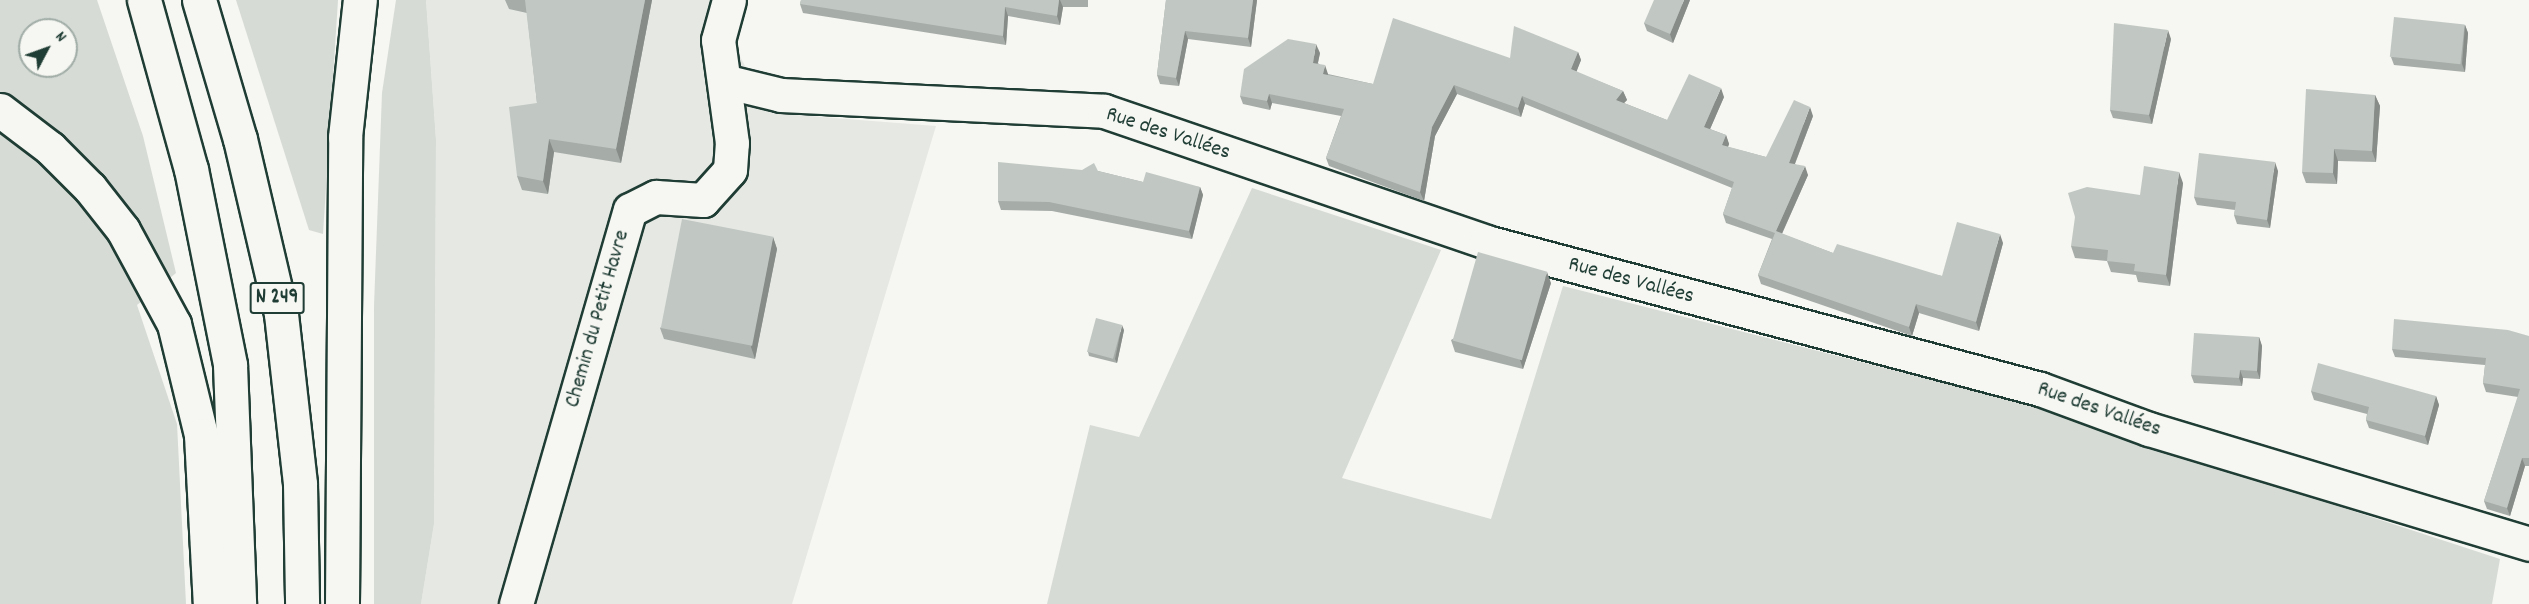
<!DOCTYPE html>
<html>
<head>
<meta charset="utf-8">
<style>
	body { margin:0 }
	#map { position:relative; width:2529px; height:604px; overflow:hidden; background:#f6f6f2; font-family:Dekko,sans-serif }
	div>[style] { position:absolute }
	.built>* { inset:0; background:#e6e8e4 }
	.green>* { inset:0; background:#d6dbd6 }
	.roads { filter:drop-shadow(2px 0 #1f3d34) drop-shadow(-2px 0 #1f3d34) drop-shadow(0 2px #1f3d34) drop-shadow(0 -2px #1f3d34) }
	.minor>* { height:33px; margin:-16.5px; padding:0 16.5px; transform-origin:16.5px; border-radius:16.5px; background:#f6f6f2 }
	.highway>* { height:33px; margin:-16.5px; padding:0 16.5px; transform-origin:16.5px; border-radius:16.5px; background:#f6f6f2 }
	.wall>* { inset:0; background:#a6aca8 }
	.shaded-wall>* { inset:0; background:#878c88 }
	.building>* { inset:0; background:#c1c8c3; transform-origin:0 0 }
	span { translate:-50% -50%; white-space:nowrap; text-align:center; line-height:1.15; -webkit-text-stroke:6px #f6f6f2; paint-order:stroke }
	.shield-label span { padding:2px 4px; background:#f6f6f2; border:2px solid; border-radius:4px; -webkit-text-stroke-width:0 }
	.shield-label { font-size:21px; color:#1f3d34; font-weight:700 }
	.street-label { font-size:22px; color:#1f3d34 }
	.north { position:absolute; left:18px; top:18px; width:60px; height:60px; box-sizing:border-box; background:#f6f6f2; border:2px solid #a0aca6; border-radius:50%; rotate:49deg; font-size:16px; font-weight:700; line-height:24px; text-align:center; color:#1f3d34 }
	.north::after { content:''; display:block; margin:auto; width:21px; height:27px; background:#1f3d34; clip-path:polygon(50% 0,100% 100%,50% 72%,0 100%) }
</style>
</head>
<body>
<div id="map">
	<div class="built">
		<i style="clip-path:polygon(426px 0,748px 0,734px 45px,770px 113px,936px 126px,792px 604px,421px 604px,434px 524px,436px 140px)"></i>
	</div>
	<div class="green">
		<i style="clip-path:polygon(evenodd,0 0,97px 0,143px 136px,176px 273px,137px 305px,177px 424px,186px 604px,0 604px,0 0,30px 30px,66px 30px,66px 66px,30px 66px,30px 30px)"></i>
		<i style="clip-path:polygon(236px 0,338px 0,323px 234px,309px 230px)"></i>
		<i style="clip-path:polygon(396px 0,426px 0,436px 140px,434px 524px,421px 604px,374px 604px,374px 306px,382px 93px)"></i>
		<i style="clip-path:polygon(1252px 188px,1441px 250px,1342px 478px,1491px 519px,1563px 286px,2022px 403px,2500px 559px,2492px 604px,1047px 604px,1090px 425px,1139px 437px)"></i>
	</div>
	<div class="roads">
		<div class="minor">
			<i style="left:724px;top:81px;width:59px;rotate:13.8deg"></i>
			<i style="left:781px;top:95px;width:323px;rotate:2.8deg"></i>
			<i style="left:1104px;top:111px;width:404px;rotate:18.9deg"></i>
			<i style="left:1486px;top:242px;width:573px;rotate:14.86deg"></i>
			<i style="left:2040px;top:389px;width:116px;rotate:20.2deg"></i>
			<i style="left:2149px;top:429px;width:397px;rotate:16.8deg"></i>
			<i style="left:516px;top:604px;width:410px;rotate:-73.9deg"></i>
			<i style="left:630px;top:210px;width:29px;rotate:-27deg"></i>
			<i style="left:656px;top:197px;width:47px;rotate:3.7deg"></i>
			<i style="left:703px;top:200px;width:40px;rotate:-48deg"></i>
			<i style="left:730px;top:170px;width:27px;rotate:-86deg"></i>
			<i style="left:732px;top:143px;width:104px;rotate:-97.7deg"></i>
			<i style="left:718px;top:40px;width:41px;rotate:-74.6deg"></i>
		</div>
		<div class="highway">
			<i style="left:144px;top:0;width:175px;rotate:74.5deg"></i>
			<i style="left:191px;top:169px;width:200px;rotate:78.7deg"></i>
			<i style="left:230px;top:365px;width:239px;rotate:87.8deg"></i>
			<i style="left:199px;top:0;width:145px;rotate:73.6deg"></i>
			<i style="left:240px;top:139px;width:180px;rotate:76.8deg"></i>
			<i style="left:281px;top:314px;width:171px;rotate:83.6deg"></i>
			<i style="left:300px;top:484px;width:120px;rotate:89deg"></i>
			<i style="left:0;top:110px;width:63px;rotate:37.2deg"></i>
			<i style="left:50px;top:148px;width:57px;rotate:45deg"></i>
			<i style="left:90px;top:188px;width:53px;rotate:51.8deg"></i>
			<i style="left:123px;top:230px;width:107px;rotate:61.5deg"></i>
			<i style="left:174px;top:324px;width:114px;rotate:76.3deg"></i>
			<i style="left:201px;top:435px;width:169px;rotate:87deg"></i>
			<i style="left:342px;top:604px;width:467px;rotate:-89.6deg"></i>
			<i style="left:345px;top:137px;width:138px;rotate:-83.8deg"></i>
		</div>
	</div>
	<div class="wall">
		<i style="clip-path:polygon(505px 0,652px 0,621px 163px,554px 152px,548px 194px,522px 190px,517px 176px,537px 103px,527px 13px,509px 9px)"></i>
		<i style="clip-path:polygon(801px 0,1088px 0,1088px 7px,1063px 7px,1060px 25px,1008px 16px,1006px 45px,803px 13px,800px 4px)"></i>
		<i style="clip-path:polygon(1166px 0,1257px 0,1251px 47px,1188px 39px,1179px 86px,1160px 84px,1157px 75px)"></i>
		<i style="clip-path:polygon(1690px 0,1673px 43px,1647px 31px,1644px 23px)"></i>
		<i style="clip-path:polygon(2465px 25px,2468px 33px,2465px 72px,2394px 65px,2391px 57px)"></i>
		<i style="clip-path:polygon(2171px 39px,2152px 124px,2113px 118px,2110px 110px)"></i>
		<i style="clip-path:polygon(1578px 52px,1581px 60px,1576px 72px,1623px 91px,1627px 100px,1624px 103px,1667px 120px,1724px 97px,1710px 129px,1726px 135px,1729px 144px,1728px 147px,1766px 157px,1813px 116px,1795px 164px,1808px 175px,1782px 234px,1833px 253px,1942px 276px,2003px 243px,1979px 331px,1919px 313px,1912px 336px,1761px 284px,1758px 275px,1772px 239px,1726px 223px,1723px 214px,1732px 188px,1525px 104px,1521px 117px,1457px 94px,1435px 136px,1424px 201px,1329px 166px,1326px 158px,1341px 116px,1272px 103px,1270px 110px,1243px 104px,1240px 96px,1320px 53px,1318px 63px,1328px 74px,1373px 84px,1510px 58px)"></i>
		<i style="clip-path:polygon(2375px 95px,2380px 106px,2376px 162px,2338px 161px,2337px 184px,2306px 183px,2302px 172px)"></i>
		<i style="clip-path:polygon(1098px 171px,1143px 182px,1200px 187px,1203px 195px,1192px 239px,1052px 211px,1001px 210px,998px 201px)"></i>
		<i style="clip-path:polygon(2278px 171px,2270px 228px,2237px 224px,2234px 215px,2235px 210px,2197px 205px,2194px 197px)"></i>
		<i style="clip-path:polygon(2183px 183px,2170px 286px,2138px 282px,2136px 275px,2111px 272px,2107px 261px,2075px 258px,2071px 246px,2140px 195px)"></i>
		<i style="clip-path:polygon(773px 237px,777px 249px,755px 359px,664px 339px,660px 328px)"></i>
		<i style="clip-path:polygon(1551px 283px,1523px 369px,1455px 352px,1451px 340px)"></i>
		<i style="clip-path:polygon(1124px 330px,1117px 363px,1089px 356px,1088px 352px)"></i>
		<i style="clip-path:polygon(2529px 336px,2529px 466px,2525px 466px,2510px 516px,2487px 509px,2484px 501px,2518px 397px,2486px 392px,2483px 383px,2485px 365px,2395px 357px,2392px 349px)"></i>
		<i style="clip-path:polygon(2259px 337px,2262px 346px,2260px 379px,2243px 378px,2242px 386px,2194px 383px,2191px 375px)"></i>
		<i style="clip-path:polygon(2311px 391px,2436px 396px,2439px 405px,2428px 445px,2369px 428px,2366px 420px,2367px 414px,2314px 400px)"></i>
	</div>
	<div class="shaded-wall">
		<i style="clip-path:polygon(645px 0,652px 0,621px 163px,616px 149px)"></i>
		<i style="clip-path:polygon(1059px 0,1060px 0,1063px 7px,1060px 25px,1057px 16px)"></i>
		<i style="clip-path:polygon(1253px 0,1257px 0,1251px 47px,1248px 38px)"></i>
		<i style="clip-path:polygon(1684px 0,1690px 0,1673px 43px,1670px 34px)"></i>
		<i style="clip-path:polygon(1005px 7px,1008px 16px,1006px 45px,1003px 36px)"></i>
		<i style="clip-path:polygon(2465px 25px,2468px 33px,2465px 72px,2462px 64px)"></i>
		<i style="clip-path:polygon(2168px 30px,2171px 39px,2152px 124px,2149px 115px)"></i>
		<i style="clip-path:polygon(1185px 31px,1188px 39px,1179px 86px,1176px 78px)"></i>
		<i style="clip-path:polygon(1316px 44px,1320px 53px,1316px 71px,1313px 63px)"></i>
		<i style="clip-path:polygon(1578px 52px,1581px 60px,1574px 78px,1571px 69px)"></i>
		<i style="clip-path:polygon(1325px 65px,1328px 74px,1326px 82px,1323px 74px)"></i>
		<i style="clip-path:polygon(1454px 85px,1457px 94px,1435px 136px,1424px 201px,1420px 192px,1432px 127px)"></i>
		<i style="clip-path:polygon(1721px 88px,1724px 97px,1707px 136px,1704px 127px)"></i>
		<i style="clip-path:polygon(1623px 91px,1627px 100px,1619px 108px,1616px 100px)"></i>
		<i style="clip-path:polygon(1269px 94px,1272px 103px,1270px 110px,1267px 101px)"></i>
		<i style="clip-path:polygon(2375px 95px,2380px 106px,2376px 162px,2372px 151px)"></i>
		<i style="clip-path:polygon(1522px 96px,1525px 104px,1521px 117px,1518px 108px)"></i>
		<i style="clip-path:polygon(1810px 107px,1813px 116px,1792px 171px,1789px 163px)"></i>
		<i style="clip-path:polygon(1726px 135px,1729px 144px,1725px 154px,1722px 145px)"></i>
		<i style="clip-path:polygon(549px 139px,554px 152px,548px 194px,543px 181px)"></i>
		<i style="clip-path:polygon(2334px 149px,2338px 161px,2337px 184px,2333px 173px)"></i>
		<i style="clip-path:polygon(2275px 162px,2278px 171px,2270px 228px,2267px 220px)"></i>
		<i style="clip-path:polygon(1805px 166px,1808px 175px,1779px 240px,1776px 231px)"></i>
		<i style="clip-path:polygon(2179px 172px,2183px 183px,2170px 286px,2166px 275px)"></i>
		<i style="clip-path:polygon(1200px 187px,1203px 195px,1192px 239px,1189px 231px)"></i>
		<i style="clip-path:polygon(2000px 234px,2003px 243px,1979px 331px,1976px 322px)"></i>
		<i style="clip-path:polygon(773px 237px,777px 249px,755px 359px,751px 347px)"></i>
		<i style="clip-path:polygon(1547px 272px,1551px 283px,1523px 369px,1519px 357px)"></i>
		<i style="clip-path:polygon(1916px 304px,1919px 313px,1912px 336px,1909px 327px)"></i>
		<i style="clip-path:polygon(1122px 325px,1124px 330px,1117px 363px,1115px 359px)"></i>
		<i style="clip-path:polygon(2259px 337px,2262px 346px,2260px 379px,2257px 371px)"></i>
		<i style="clip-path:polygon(2240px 370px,2243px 378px,2242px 386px,2239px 378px)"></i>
		<i style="clip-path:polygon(2436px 396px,2439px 405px,2428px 445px,2425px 436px)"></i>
		<i style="clip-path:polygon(2522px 458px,2525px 466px,2510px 516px,2507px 508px)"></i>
	</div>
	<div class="building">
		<i style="clip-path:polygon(525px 0,645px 0,616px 149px,549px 139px,543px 181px,517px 176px,509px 107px,537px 103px)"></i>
		<i style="clip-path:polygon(801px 0,1059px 0,1057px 16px,1005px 7px,1003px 36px,800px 4px)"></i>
		<i style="clip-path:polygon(1166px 0,1253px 0,1248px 38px,1185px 31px,1176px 78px,1157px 75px)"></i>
		<i style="clip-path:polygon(1654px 0,1684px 0,1670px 34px,1644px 23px)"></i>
		<i style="left:2394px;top:17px;width:71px;height:40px;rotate:6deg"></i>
		<i style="clip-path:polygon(1393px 18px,1510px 58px,1514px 26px,1578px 52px,1571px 69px,1623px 91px,1616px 100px,1667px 120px,1689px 74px,1721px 88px,1704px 127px,1726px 135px,1722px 145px,1766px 157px,1794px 100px,1810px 107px,1789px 163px,1805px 166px,1776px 231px,1833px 253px,1837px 244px,1942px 276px,1957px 222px,2000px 234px,1976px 322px,1916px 304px,1909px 327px,1758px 275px,1775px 233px,1723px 214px,1734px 182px,1522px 96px,1518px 108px,1454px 85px,1432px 127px,1420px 192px,1326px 158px,1344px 109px,1269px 94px,1267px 101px,1240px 96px,1244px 69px,1288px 39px,1316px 44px,1313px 63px,1325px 65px,1323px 74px,1373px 84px)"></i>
		<i style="clip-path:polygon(2114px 23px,2168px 30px,2149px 115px,2110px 110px)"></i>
		<i style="clip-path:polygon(2306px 89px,2375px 95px,2372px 151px,2334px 149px,2333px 173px,2302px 172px)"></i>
		<i style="clip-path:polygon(2199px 153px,2275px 162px,2267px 220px,2234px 215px,2236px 202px,2194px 197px)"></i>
		<i style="clip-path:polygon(998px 162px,1082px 170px,1094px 163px,1098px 171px,1143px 182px,1146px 172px,1200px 187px,1189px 231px,1049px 202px,998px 201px)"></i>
		<i style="clip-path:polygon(2144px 166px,2179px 172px,2166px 275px,2134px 271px,2135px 264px,2107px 261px,2108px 250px,2071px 246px,2075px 217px,2068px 193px,2087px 187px,2140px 195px)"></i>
		<i style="left:682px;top:219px;width:93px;height:111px;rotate:11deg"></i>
		<i style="left:1478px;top:252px;width:72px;height:92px;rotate:16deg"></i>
		<i style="left:1096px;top:318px;width:27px;height:35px;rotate:15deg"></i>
		<i style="clip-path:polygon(2394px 319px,2508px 330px,2529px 336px,2529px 458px,2522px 458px,2507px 508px,2484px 501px,2520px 389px,2483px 383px,2486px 358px,2392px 349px)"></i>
		<i style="clip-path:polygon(2194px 333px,2259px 337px,2257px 371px,2240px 370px,2239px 378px,2191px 375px)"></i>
		<i style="clip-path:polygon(2318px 363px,2436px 396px,2425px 436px,2366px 420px,2369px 407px,2311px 391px)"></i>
	</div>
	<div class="shield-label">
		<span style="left:277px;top:298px">N 249</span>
	</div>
	<div class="street-label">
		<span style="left:1168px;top:134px;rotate:18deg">Rue des Vallées</span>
		<span style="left:1631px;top:281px;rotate:15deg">Rue des Vallées</span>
		<span style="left:598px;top:319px;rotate:-74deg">Chemin du Petit Havre</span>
		<span style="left:2099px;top:410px;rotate:19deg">Rue des Vallées</span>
	</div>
	<div class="north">N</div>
</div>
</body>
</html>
